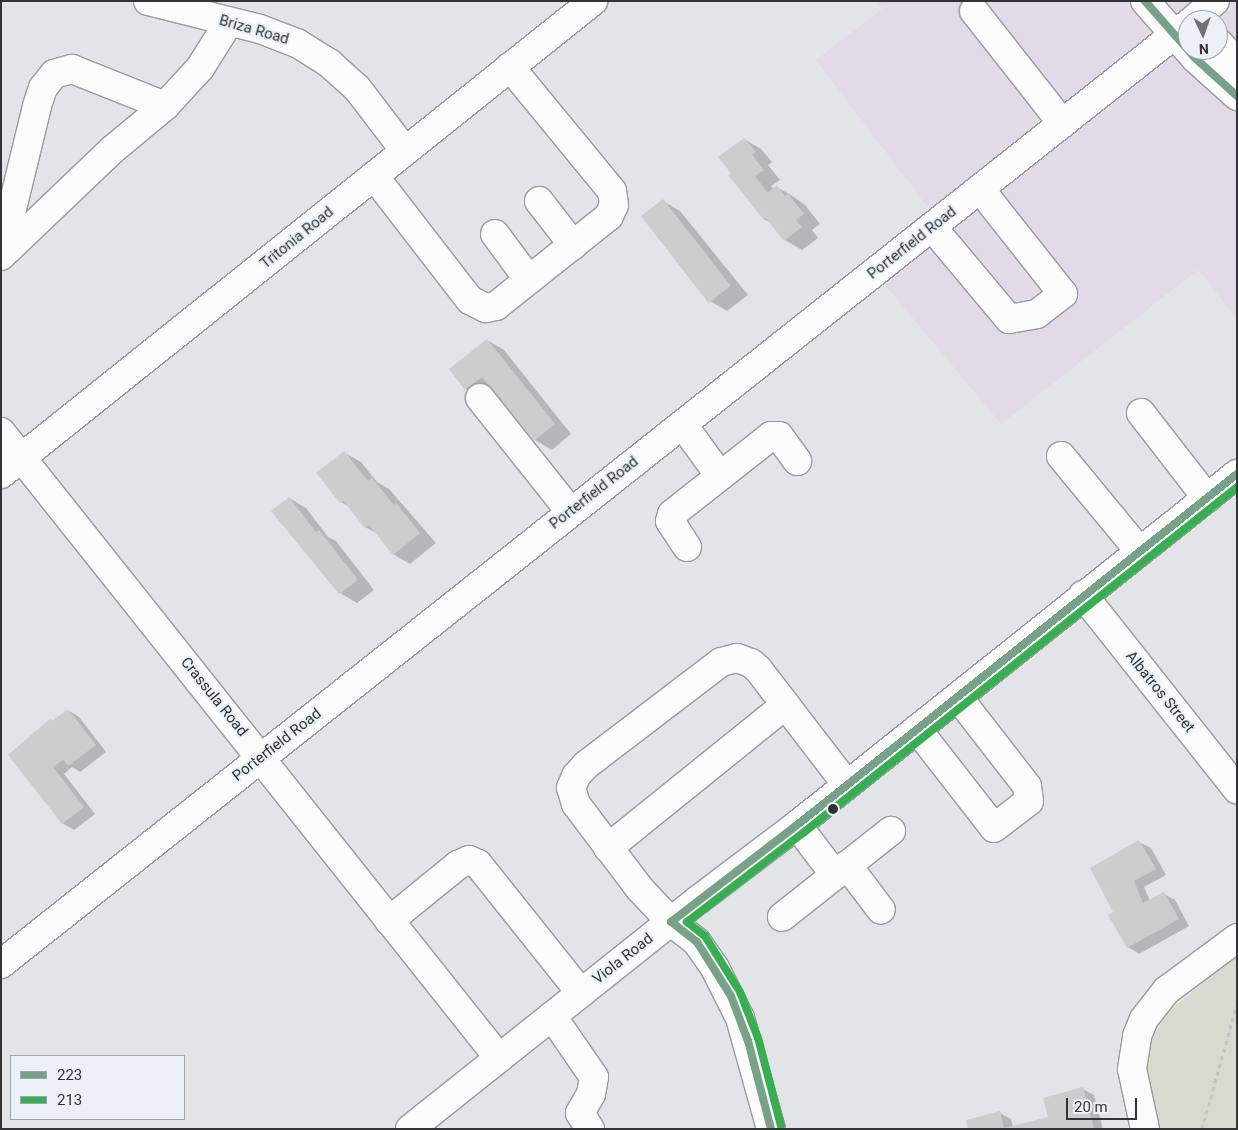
<!DOCTYPE html>
<html>
<head>
<meta charset="utf-8">
<style>
	body { margin:0 }
	#map { position:relative; width:1238px; height:1130px; overflow:hidden; background:#e2e4e7; font-family:Roboto,sans-serif }
	div>[style] { position:absolute }
	.commercial>* { inset:0; background:#e1dbe8 }
	.green>* { inset:0; background:#d7dacf }
	.shadow>* { inset:0; background:#0003 }
	.building>* { inset:0; background:#cccdcd; transform-origin:0 0 }
	.path>* { height:3px; margin-top:-1.5px; transform-origin:0; background:repeating-linear-gradient(90deg,#c3c3c5 0 4px,transparent 0 8px) }
	.roads { filter:drop-shadow(1px 0 #989a9c) drop-shadow(-1px 0 #989a9c) drop-shadow(0 1px #989a9c) drop-shadow(0 -1px #989a9c) }
	.minor>* { height:28px; margin:-14px; padding:0 14px; transform-origin:14px; border-radius:14px; background:#fbfbfb }
	.bus-1>* { height:8px; margin:-4px; padding:0 4px; transform-origin:4px; border-radius:4px; background:#78a18a }
	.bus-2>* { height:8px; margin:-4px; padding:0 4px; transform-origin:4px; border-radius:4px; background:#38ae52 }
	.dots>* { width:14px; height:14px; translate:-50% -50%; box-sizing:border-box; border:2px solid #ecf1f7; border-radius:50% }
	span { translate:-50% -50%; white-space:nowrap; text-align:center; line-height:1.15; -webkit-text-stroke:4.5px #ecf1f7; paint-order:stroke }
	.street-label { font-size:15px; color:#313335 }
	.frame { position:absolute; inset:0; border:2px solid #313335; pointer-events:none }
	.legend { position:absolute; left:10px; top:1055px; width:175px; height:65px; box-sizing:border-box; background:#ecf1f7; border:1px solid #a1a5a9; margin:0; padding:6px 9px; list-style:none; font-size:15px; color:#313335 }
	.legend li { display:flex; align-items:center; gap:10px; height:25px }
	.legend b { width:25px; border:1px solid #a1a5a9 }
	.north { position:absolute; left:1178px; top:10px; width:50px; height:50px; box-sizing:border-box; background:#ecf1f7; border:1px solid #a1a5a9; border-radius:50%; rotate:177deg; font-size:14px; font-weight:700; line-height:20px; text-align:center; color:#313335 }
	.north::after { content:''; display:block; margin:auto; width:18px; height:22px; background:#6f7173; clip-path:polygon(50% 0,100% 100%,50% 72%,0 100%) }
	.scale { position:absolute; left:1066px; top:1098px; width:71px; height:22px; box-sizing:border-box; border:2px solid #313335; border-top:0; padding-left:6px; font-size:15px; line-height:18px; white-space:nowrap; color:#313335; -webkit-text-stroke:4px #ecf1f7; paint-order:stroke }
</style>
</head>
<body>
<div id="map">
	<div class="commercial">
		<i style="clip-path:polygon(evenodd,876px 1px,1237px 1px,1237px 319px,1198px 270px,1001px 424px,875px 273px,939px 222px,816px 60px,882px 9px,876px 1px,1188px 20px,1218px 20px,1218px 50px,1188px 50px,1188px 20px)"></i>
	</div>
	<div class="green">
		<i style="clip-path:polygon(1237px 956px,1237px 1129px,1159px 1129px,1148px 1085px,1147px 1067px,1152px 1038px,1169px 1011px)"></i>
	</div>
	<div class="shadow">
		<i style="clip-path:polygon(744px 139px,761px 149px,772px 162px,768px 165px,780px 180px,771px 186px,774px 190px,777px 187px,794px 197px,805px 205px,820px 224px,812px 230px,818px 238px,802px 250px,785px 240px,773px 224px,764px 219px,733px 173px)"></i>
		<i style="clip-path:polygon(663px 201px,680px 211px,748px 295px,727px 311px,710px 301px,643px 217px)"></i>
		<i style="clip-path:polygon(487px 340px,504px 350px,571px 434px,552px 450px,535px 440px,494px 390px,483px 399px,466px 389px)"></i>
		<i style="clip-path:polygon(345px 453px,361px 462px,377px 482px,389px 489px,436px 543px,410px 564px,393px 554px,378px 534px,365px 527px,349px 507px,341px 502px)"></i>
		<i style="clip-path:polygon(289px 498px,306px 508px,328px 537px,336px 541px,374px 590px,357px 603px,340px 593px,273px 511px)"></i>
		<i style="clip-path:polygon(68px 710px,79px 717px,106px 752px,80px 772px,72px 767px,64px 774px,95px 814px,74px 830px,62px 823px,10px 755px,51px 720px,54px 722px)"></i>
		<i style="clip-path:polygon(1139px 842px,1151px 848px,1166px 875px,1144px 887px,1150px 901px,1164px 894px,1175px 900px,1189px 926px,1139px 954px,1128px 947px,1115px 912px)"></i>
		<i style="clip-path:polygon(1083px 1089px,1094px 1095px,1103px 1129px,969px 1129px,1000px 1113px,1011px 1119px,1013px 1127px,1050px 1118px)"></i>
	</div>
	<div class="building">
		<i style="clip-path:polygon(744px 138px,756px 152px,752px 155px,764px 170px,755px 176px,768px 193px,777px 185px,785px 196px,788px 194px,804px 214px,796px 220px,802px 227px,784px 241px,766px 218px,764px 220px,728px 175px,731px 173px,718px 157px)"></i>
		<i style="left:663px;top:199px;width:110px;height:28px;rotate:52deg"></i>
		<i style="clip-path:polygon(487px 339px,555px 424px,534px 441px,482px 377px,465px 390px,449px 369px)"></i>
		<i style="clip-path:polygon(344px 451px,368px 481px,372px 478px,394px 505px,396px 503px,420px 533px,393px 555px,369px 525px,365px 528px,343px 501px,340px 503px,316px 473px)"></i>
		<i style="clip-path:polygon(289px 497px,316px 532px,319px 530px,358px 580px,339px 594px,271px 511px)"></i>
		<i style="clip-path:polygon(68px 709px,96px 745px,68px 766px,63px 760px,53px 767px,84px 807px,62px 824px,8px 755px,51px 718px,52px 721px)"></i>
		<i style="clip-path:polygon(1139px 840px,1156px 869px,1134px 881px,1143px 903px,1164px 892px,1179px 919px,1127px 948px,1108px 915px,1113px 912px,1090px 868px)"></i>
		<i style="clip-path:polygon(1083px 1087px,1094px 1129px,968px 1129px,966px 1120px,1000px 1111px,1004px 1128px,1048px 1117px,1043px 1098px)"></i>
	</div>
	<div class="path">
		<i style="left:1202px;top:1129px;width:130px;rotate:-74.4deg"></i>
	</div>
	<div class="roads">
		<div class="minor">
			<i style="left:148px;top:1px;width:115px;rotate:14deg"></i>
			<i style="left:260px;top:29px;width:40px;rotate:21deg"></i>
			<i style="left:297px;top:43px;width:38px;rotate:32deg"></i>
			<i style="left:329px;top:63px;width:38px;rotate:42deg"></i>
			<i style="left:357px;top:88px;width:79px;rotate:52.7deg"></i>
			<i style="left:1145px;top:1px;width:76px;rotate:48.7deg"></i>
			<i style="left:1195px;top:58px;width:57px;rotate:42.1deg"></i>
			<i style="left:974px;top:11px;width:142px;rotate:51.8deg"></i>
			<i style="left:1193px;top:20px;width:29px;rotate:-41deg"></i>
			<i style="left:1218px;top:42px;width:28px;rotate:48deg"></i>
			<i style="left:374px;top:176px;width:157px;rotate:52.3deg"></i>
			<i style="left:470px;top:300px;width:18px;rotate:27deg"></i>
			<i style="left:486px;top:308px;width:10px;rotate:-11deg"></i>
			<i style="left:496px;top:306px;width:144px;rotate:-38.5deg"></i>
			<i style="left:609px;top:216px;width:12px;rotate:-66deg"></i>
			<i style="left:614px;top:205px;width:14px;rotate:-98deg"></i>
			<i style="left:612px;top:191px;width:161px;rotate:-129.4deg"></i>
			<i style="left:539px;top:201px;width:56px;rotate:52.3deg"></i>
			<i style="left:932px;top:227px;width:120px;rotate:50.1deg"></i>
			<i style="left:1009px;top:319px;width:28px;rotate:-10deg"></i>
			<i style="left:1037px;top:314px;width:33px;rotate:-38deg"></i>
			<i style="left:1063px;top:294px;width:134px;rotate:-128.3deg"></i>
			<i style="left:495px;top:234px;width:57px;rotate:53.5deg"></i>
			<i style="left:1px;top:254px;width:152px;rotate:-76.3deg"></i>
			<i style="left:37px;top:106px;width:19px;rotate:-72deg"></i>
			<i style="left:43px;top:88px;width:18px;rotate:-52deg"></i>
			<i style="left:54px;top:74px;width:19px;rotate:-16deg"></i>
			<i style="left:72px;top:69px;width:100px;rotate:21.7deg"></i>
			<i style="left:1px;top:256px;width:153px;rotate:-43.7deg"></i>
			<i style="left:112px;top:150px;width:69px;rotate:-39.7deg"></i>
			<i style="left:165px;top:106px;width:52px;rotate:-47.4deg"></i>
			<i style="left:200px;top:68px;width:54px;rotate:-57.8deg"></i>
			<i style="left:480px;top:398px;width:144px;rotate:51.5deg"></i>
			<i style="left:1141px;top:413px;width:108px;rotate:52.2deg"></i>
			<i style="left:683px;top:425px;width:63px;rotate:54deg"></i>
			<i style="left:1px;top:432px;width:800px;rotate:51.5deg"></i>
			<i style="left:1061px;top:456px;width:124px;rotate:50.5deg"></i>
			<i style="left:1px;top:474px;width:758px;rotate:-38.62deg"></i>
			<i style="left:687px;top:547px;width:31px;rotate:-123deg"></i>
			<i style="left:670px;top:521px;width:7px;rotate:-74deg"></i>
			<i style="left:672px;top:514px;width:126px;rotate:-38.2deg"></i>
			<i style="left:771px;top:436px;width:8px"></i>
			<i style="left:779px;top:436px;width:31px;rotate:54deg"></i>
			<i style="left:1083px;top:595px;width:248px;rotate:51.6deg"></i>
			<i style="left:917px;top:729px;width:125px;rotate:52.1deg"></i>
			<i style="left:994px;top:828px;width:44px;rotate:-37.6deg"></i>
			<i style="left:1029px;top:801px;width:15px;rotate:-98deg"></i>
			<i style="left:1027px;top:786px;width:113px;rotate:-127.8deg"></i>
			<i style="left:797px;top:825px;width:63px;rotate:52.8deg"></i>
			<i style="left:608px;top:848px;width:228px;rotate:-38.9deg"></i>
			<i style="left:847px;top:865px;width:56px;rotate:52.9deg"></i>
			<i style="left:782px;top:917px;width:139px;rotate:-38.3deg"></i>
			<i style="left:389px;top:921px;width:89px;rotate:-39.1deg"></i>
			<i style="left:458px;top:865px;width:12px;rotate:-24deg"></i>
			<i style="left:469px;top:860px;width:10px;rotate:24deg"></i>
			<i style="left:478px;top:864px;width:165px;rotate:51.4deg"></i>
			<i style="left:1px;top:964px;width:1514px;rotate:-38.38deg"></i>
			<i style="left:552px;top:1016px;width:74px;rotate:55.5deg"></i>
			<i style="left:594px;top:1077px;width:17px;rotate:100deg"></i>
			<i style="left:591px;top:1094px;width:22px;rotate:120deg"></i>
			<i style="left:580px;top:1113px;width:19px;rotate:58deg"></i>
			<i style="left:410px;top:1129px;width:368px;rotate:-38.5deg"></i>
			<i style="left:698px;top:900px;width:124px;rotate:-37.1deg"></i>
			<i style="left:797px;top:825px;width:563px;rotate:-38.58deg"></i>
			<i style="left:771px;top:1129px;width:115px;rotate:-105.6deg"></i>
			<i style="left:740px;top:1018px;width:56px;rotate:-116.6deg"></i>
			<i style="left:715px;top:968px;width:32px;rotate:-125deg"></i>
			<i style="left:697px;top:942px;width:33px;rotate:-142deg"></i>
			<i style="left:671px;top:922px;width:45px;rotate:-133.2deg"></i>
			<i style="left:640px;top:889px;width:106px;rotate:-127deg"></i>
			<i style="left:576px;top:804px;width:17px;rotate:-107deg"></i>
			<i style="left:571px;top:788px;width:13px;rotate:-67deg"></i>
			<i style="left:576px;top:776px;width:15px;rotate:-48deg"></i>
			<i style="left:586px;top:765px;width:170px;rotate:-37.3deg"></i>
			<i style="left:721px;top:662px;width:16px;rotate:-14deg"></i>
			<i style="left:737px;top:658px;width:15px;rotate:20deg"></i>
			<i style="left:751px;top:663px;width:9px;rotate:41deg"></i>
			<i style="left:758px;top:669px;width:146px;rotate:52.5deg"></i>
			<i style="left:1145px;top:1129px;width:61px;rotate:-102.2deg"></i>
			<i style="left:1132px;top:1069px;width:33px;rotate:-81deg"></i>
			<i style="left:1137px;top:1036px;width:18px;rotate:-68deg"></i>
			<i style="left:1144px;top:1019px;width:37px;rotate:-52deg"></i>
			<i style="left:1167px;top:990px;width:87px;rotate:-36.6deg"></i>
		</div>
	</div>
	<div class="bus-1">
		<i style="left:1145px;top:1px;width:76px;rotate:48.7deg"></i>
		<i style="left:1195px;top:58px;width:57px;rotate:42.1deg"></i>
		<i style="left:771px;top:1129px;width:91px;rotate:-104.6deg"></i>
		<i style="left:748px;top:1041px;width:48px;rotate:-110.7deg"></i>
		<i style="left:731px;top:996px;width:64px;rotate:-122.2deg"></i>
		<i style="left:697px;top:942px;width:33px;rotate:-142deg"></i>
		<i style="left:671px;top:922px;width:159px;rotate:-37.6deg"></i>
		<i style="left:797px;top:825px;width:563px;rotate:-38.58deg"></i>
	</div>
	<div class="bus-2">
		<i style="left:781px;top:1126px;width:91px;rotate:-104.6deg"></i>
		<i style="left:758px;top:1038px;width:49px;rotate:-111.4deg"></i>
		<i style="left:740px;top:992px;width:66px;rotate:-122deg"></i>
		<i style="left:705px;top:936px;width:23px;rotate:-142deg"></i>
		<i style="left:687px;top:922px;width:146px;rotate:-37.5deg"></i>
		<i style="left:803px;top:833px;width:555px;rotate:-38.56deg"></i>
	</div>
	<div class="dots">
		<i style="left:833px;top:809px;background:#313335"></i>
	</div>
	<div class="street-label">
		<span style="left:254px;top:30px;rotate:16deg">Briza Road</span>
		<span style="left:297px;top:238px;rotate:-39deg">Tritonia Road</span>
		<span style="left:912px;top:243px;rotate:-38deg">Porterfield Road</span>
		<span style="left:594px;top:493px;rotate:-38deg">Porterfield Road</span>
		<span style="left:1160px;top:692px;rotate:51deg">Albatros Street</span>
		<span style="left:214px;top:697px;rotate:51deg">Crassula Road</span>
		<span style="left:277px;top:745px;rotate:-38deg">Porterfield Road</span>
		<span style="left:623px;top:959px;rotate:-38deg">Viola Road</span>
	</div>
	<div class="frame"></div>
	<ul class="legend">
	<li><b style="height:6px;background:#78a18a"></b>223</li>
	<li><b style="height:6px;background:#38ae52"></b>213</li>
	</ul>
	<div class="north">N</div>
	<div class="scale">20 m</div>
</div>
</body>
</html>
